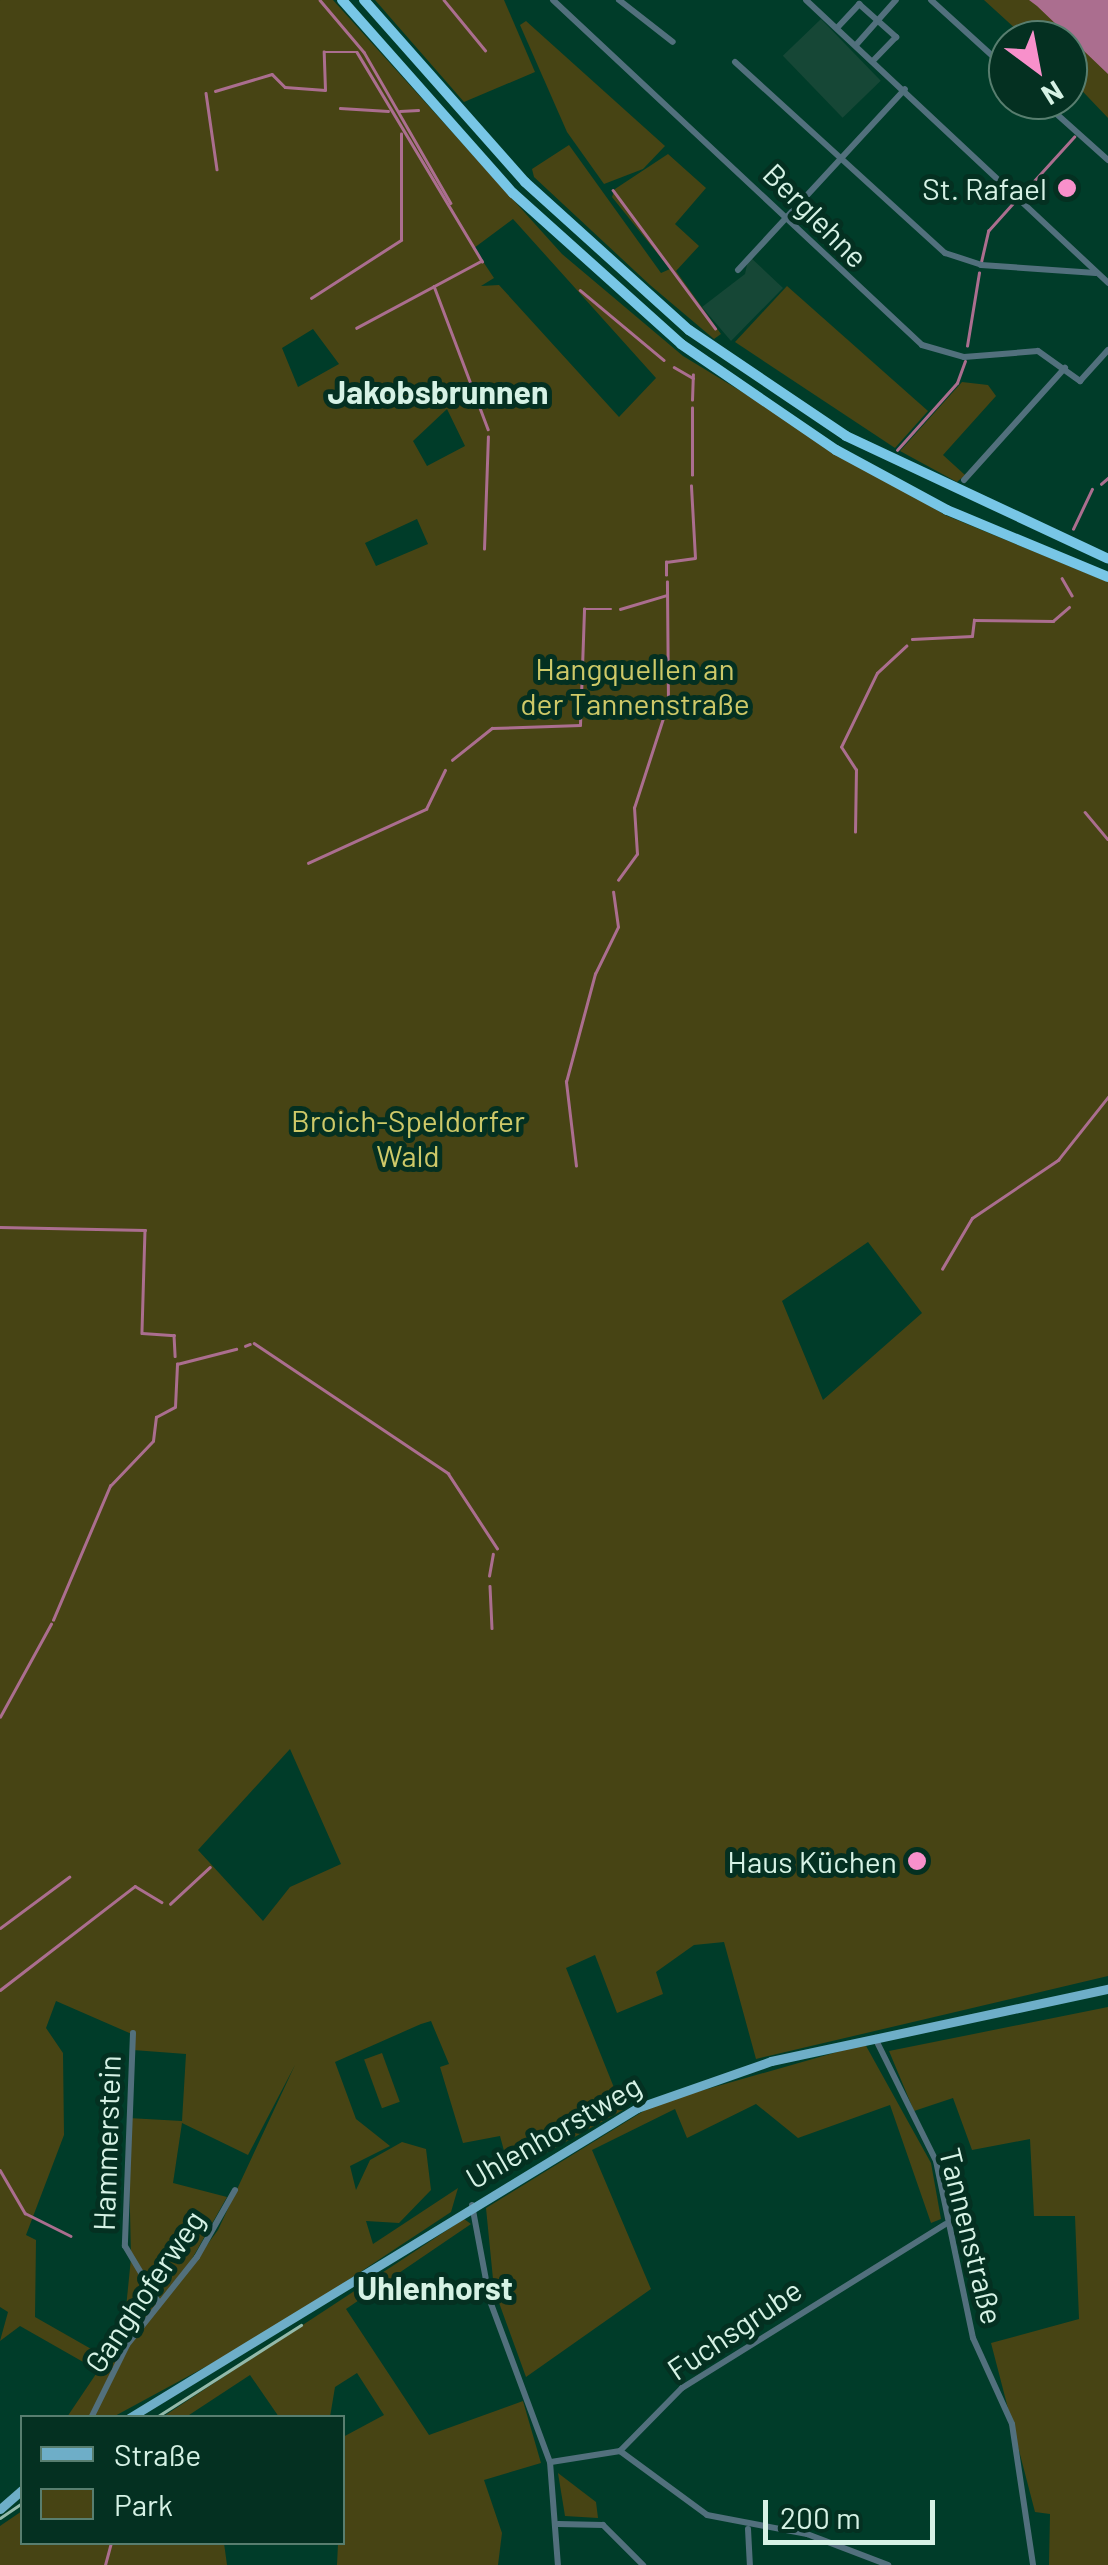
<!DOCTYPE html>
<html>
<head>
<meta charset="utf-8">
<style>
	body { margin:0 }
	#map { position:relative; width:1108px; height:2565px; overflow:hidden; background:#003c29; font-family:Barlow,sans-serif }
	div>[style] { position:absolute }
	.built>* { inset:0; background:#164736; transform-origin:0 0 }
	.green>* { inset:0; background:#474414; transform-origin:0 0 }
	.water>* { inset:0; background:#ab6e8f }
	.stream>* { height:2.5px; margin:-1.25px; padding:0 1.25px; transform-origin:1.25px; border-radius:1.25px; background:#ab6e8f }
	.minor>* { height:6px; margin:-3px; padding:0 3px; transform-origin:3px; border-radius:3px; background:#52707d }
	.major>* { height:9px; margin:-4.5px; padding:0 4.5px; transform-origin:4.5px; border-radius:4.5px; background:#6eaec8 }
	.highway>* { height:10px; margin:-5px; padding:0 5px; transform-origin:5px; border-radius:5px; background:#78c6e6 }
	.tram>* { height:2.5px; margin:-1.25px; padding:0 1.25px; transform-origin:1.25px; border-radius:1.25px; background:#93b9aa }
	.dots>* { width:28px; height:28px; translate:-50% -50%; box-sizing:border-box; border:5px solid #043021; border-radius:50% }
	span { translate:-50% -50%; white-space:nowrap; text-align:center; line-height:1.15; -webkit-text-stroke:10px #043021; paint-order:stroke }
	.poi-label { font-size:30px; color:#d6f2e5 }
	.right { translate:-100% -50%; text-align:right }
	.street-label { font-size:30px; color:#d6f2e5 }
	.park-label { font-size:30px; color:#cec968 }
	.neighbourhood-label { font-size:32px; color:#d6f2e5; font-weight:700 }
	.legend { position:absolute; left:20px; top:2415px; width:325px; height:130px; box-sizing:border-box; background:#043021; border:2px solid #587e6f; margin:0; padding:12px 18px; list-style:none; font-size:30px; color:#d6f2e5 }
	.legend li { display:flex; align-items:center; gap:20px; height:50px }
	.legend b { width:50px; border:2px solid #587e6f }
	.north { position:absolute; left:988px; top:20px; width:100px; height:100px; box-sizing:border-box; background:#043021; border:2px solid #587e6f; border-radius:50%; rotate:148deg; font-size:28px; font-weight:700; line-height:40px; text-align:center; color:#d6f2e5 }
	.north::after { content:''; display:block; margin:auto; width:35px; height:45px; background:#f890cb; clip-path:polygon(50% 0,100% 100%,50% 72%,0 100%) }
	.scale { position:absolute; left:763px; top:2500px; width:172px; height:45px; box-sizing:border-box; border:5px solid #d6f2e5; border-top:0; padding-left:12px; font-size:30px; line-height:35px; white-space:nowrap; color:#d6f2e5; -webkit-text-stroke:8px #043021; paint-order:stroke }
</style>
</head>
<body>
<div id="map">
	<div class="built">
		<i style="left:821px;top:19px;width:86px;height:53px;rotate:46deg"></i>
		<i style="clip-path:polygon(749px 256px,783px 288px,731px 341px,702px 307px,745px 274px)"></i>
	</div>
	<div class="green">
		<i style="clip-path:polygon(evenodd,0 0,333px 0,562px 254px,683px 356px,945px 515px,1108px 582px,1108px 1976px,756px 2059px,724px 1942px,694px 1945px,656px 1972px,663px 1994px,617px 2013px,595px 1955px,566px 1968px,623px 2110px,510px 2173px,500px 2136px,463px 2143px,440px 2067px,449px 2064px,431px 2021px,421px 2024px,335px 2062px,356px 2119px,390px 2146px,350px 2166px,356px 2190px,370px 2160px,402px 2142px,426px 2149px,431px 2190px,399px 2223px,366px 2221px,373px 2244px,458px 2188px,451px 2212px,268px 2333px,113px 2417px,67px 2417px,98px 2371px,92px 2367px,20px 2326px,0 2341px,8px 2312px,0 2307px,0 0,513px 219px,656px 378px,619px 417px,499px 285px,481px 286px,494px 278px,474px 248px,513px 219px,0 0,313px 329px,339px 364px,298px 387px,282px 348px,313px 329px,0 0,447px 409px,465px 446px,427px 466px,413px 441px,447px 409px,0 0,417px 519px,428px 544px,376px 566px,365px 543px,417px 519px,0 0,868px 1242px,922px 1313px,823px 1400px,782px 1301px,868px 1242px,0 0,290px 1749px,341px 1864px,290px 1887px,263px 1921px,198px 1850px,290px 1749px,0 0,56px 2001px,134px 2035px,133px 2050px,186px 2054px,182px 2121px,128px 2118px,131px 2258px,124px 2328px,107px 2358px,35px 2317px,36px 2240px,26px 2235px,64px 2135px,63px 2053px,46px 2028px,56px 2001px,0 0,295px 2065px,218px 2230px,176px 2287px,227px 2197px,173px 2183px,182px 2123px,248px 2155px,295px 2065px)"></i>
		<i style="clip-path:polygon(375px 0,504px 0,535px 72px,464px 102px)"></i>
		<i style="clip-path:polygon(984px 0,1108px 0,1108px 118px,1068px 76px,1068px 40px,1028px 40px)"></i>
		<i style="clip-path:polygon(526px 21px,665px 146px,643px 169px,604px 184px,567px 132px,520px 25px)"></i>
		<i style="clip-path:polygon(569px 145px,661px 273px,670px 269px,612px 197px,615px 189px,668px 154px,706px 188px,675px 224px,699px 246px,676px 271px,721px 334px,714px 339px,650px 285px,534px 177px,532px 169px)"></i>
		<i style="clip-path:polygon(787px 286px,928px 411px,895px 448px,735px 342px)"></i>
		<i style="clip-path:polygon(962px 382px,988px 385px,996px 396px,943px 455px,965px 475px,957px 482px,900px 451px)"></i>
		<i style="clip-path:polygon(1108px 2007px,1108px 2565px,1049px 2565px,1050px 2514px,1035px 2512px,991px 2343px,1079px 2319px,1075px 2216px,1034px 2216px,1030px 2139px,972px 2150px,953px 2098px,914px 2111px,889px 2051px)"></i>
		<i style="clip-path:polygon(865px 2044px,931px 2163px,941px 2219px,931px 2223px,890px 2105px,798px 2138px,756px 2104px,687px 2138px,675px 2109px,592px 2150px,651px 2289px,526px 2377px,494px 2289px,486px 2208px,655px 2104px)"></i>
		<i style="left:382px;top:2053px;width:52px;height:19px;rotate:70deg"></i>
		<i style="clip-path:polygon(464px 2219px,471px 2224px,346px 2309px,429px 2435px,523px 2401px,541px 2463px,484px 2480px,502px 2533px,498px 2565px,337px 2565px,343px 2437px,384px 2415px,357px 2373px,335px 2387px,330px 2417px,279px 2417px,250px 2375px,186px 2417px,161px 2418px)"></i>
		<i style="clip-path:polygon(558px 2473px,596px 2502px,598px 2518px,565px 2516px)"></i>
		<i style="clip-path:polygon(22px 2511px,22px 2542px,224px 2543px,227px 2565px,0 2565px,0 2526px)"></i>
	</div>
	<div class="water">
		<i style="clip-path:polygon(1029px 0,1108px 0,1108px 74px,1037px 6px)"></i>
	</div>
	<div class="stream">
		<i style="left:320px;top:0;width:68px;rotate:49.8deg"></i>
		<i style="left:364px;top:52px;width:174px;rotate:60.1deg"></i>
		<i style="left:444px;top:0;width:65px;rotate:50.6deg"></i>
		<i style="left:215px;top:91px;width:59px;rotate:-16.6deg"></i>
		<i style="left:272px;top:74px;width:18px;rotate:45deg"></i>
		<i style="left:285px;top:87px;width:40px;rotate:4.3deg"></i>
		<i style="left:325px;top:90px;width:38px;rotate:-92deg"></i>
		<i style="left:324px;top:52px;width:33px"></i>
		<i style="left:357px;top:52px;width:244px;rotate:59.1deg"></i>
		<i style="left:482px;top:261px;width:142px;rotate:151.8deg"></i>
		<i style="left:206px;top:93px;width:77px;rotate:81.8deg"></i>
		<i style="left:340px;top:108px;width:48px;rotate:3.6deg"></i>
		<i style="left:400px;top:111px;width:18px;rotate:-3deg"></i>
		<i style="left:613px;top:190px;width:172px;rotate:53.5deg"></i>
		<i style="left:1023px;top:193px;width:76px;rotate:-47.7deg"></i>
		<i style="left:981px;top:262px;width:32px;rotate:-77deg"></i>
		<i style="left:988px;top:231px;width:39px;rotate:-48deg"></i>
		<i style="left:434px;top:286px;width:153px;rotate:69.3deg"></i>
		<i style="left:580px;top:290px;width:109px;rotate:39.8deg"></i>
		<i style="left:311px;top:298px;width:107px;rotate:-32.8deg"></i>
		<i style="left:401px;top:240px;width:106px;rotate:-90deg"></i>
		<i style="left:967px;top:346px;width:74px;rotate:-80.7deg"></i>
		<i style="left:674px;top:367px;width:22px;rotate:30deg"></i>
		<i style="left:692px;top:400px;width:25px;rotate:-88deg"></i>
		<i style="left:897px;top:450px;width:90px;rotate:-48.2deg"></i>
		<i style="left:957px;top:383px;width:23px;rotate:-70deg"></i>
		<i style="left:692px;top:475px;width:67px;rotate:-90deg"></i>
		<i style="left:1101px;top:484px;width:9px;rotate:-41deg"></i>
		<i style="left:1073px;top:529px;width:44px;rotate:-64.6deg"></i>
		<i style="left:484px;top:549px;width:112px;rotate:-88deg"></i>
		<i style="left:666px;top:575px;width:13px;rotate:-90deg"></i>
		<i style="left:666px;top:562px;width:29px;rotate:-8deg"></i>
		<i style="left:695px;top:558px;width:72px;rotate:-93.2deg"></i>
		<i style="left:1062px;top:578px;width:20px;rotate:60deg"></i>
		<i style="left:620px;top:609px;width:49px;rotate:-16.6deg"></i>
		<i style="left:912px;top:639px;width:60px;rotate:-2.9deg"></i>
		<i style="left:972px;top:636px;width:16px;rotate:-83deg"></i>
		<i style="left:974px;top:620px;width:79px;rotate:0.7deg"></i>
		<i style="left:1053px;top:621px;width:21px;rotate:-41deg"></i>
		<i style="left:452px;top:760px;width:51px;rotate:-38.7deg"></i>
		<i style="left:492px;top:728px;width:88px;rotate:-2deg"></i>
		<i style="left:580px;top:725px;width:116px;rotate:-88deg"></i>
		<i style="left:584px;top:609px;width:27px"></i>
		<i style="left:1085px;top:812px;width:35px;rotate:50deg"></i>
		<i style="left:855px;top:832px;width:62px;rotate:-89.1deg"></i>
		<i style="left:856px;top:770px;width:27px;rotate:-123deg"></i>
		<i style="left:841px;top:747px;width:82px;rotate:-64.1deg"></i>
		<i style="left:877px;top:673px;width:40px;rotate:-43deg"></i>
		<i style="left:308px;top:863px;width:130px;rotate:-24.6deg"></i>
		<i style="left:426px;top:809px;width:43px;rotate:-64deg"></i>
		<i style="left:618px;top:880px;width:32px;rotate:-54deg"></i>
		<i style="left:637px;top:854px;width:46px;rotate:-93.7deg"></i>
		<i style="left:634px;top:808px;width:110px;rotate:-72.1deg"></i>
		<i style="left:668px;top:703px;width:121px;rotate:-90.5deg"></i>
		<i style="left:576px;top:1166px;width:85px;rotate:-96.8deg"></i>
		<i style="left:566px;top:1082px;width:112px;rotate:-75deg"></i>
		<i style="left:595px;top:974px;width:52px;rotate:-63.9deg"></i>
		<i style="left:618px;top:927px;width:35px;rotate:-98deg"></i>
		<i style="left:0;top:1227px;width:145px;rotate:1.2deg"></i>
		<i style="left:145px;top:1230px;width:103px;rotate:91.7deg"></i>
		<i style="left:142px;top:1333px;width:32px;rotate:4deg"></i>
		<i style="left:174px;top:1335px;width:21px;rotate:87deg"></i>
		<i style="left:942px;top:1269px;width:59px;rotate:-59.5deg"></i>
		<i style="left:972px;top:1218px;width:104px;rotate:-34deg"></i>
		<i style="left:1058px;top:1160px;width:80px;rotate:-51.6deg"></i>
		<i style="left:254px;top:1343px;width:234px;rotate:33.8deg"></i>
		<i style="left:448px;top:1473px;width:90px;rotate:56.8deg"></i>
		<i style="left:245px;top:1346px;width:5px;rotate:-22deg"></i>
		<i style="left:489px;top:1576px;width:22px;rotate:-80deg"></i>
		<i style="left:490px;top:1586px;width:42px;rotate:87.3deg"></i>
		<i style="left:53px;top:1620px;width:146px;rotate:-67deg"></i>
		<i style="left:110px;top:1486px;width:62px;rotate:-46.3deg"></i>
		<i style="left:153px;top:1441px;width:24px;rotate:-83deg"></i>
		<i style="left:156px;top:1417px;width:21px;rotate:-28deg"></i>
		<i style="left:175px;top:1407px;width:43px;rotate:-87.3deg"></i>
		<i style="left:177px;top:1364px;width:61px;rotate:-14.3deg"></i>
		<i style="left:0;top:1717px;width:106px;rotate:-61.3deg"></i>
		<i style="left:170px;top:1904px;width:54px;rotate:-42.8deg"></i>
		<i style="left:0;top:1928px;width:86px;rotate:-36.5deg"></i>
		<i style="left:0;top:1990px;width:170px;rotate:-37.6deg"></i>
		<i style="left:135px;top:1886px;width:31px;rotate:31deg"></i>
		<i style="left:0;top:2170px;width:50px;rotate:59.8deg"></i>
		<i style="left:25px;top:2213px;width:51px;rotate:26.6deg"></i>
		<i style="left:105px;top:2565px;width:24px;rotate:-75deg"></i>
	</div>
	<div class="minor">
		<i style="left:553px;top:0;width:505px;rotate:43.07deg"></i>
		<i style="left:922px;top:345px;width:44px;rotate:15.9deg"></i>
		<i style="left:964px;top:357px;width:74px;rotate:-4.6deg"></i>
		<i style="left:1038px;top:351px;width:52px;rotate:35.5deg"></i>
		<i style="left:1080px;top:381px;width:42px;rotate:-47.9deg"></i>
		<i style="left:619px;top:0;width:68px;rotate:37.9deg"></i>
		<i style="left:806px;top:0;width:414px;rotate:43.1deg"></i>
		<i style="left:931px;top:0;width:104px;rotate:42.3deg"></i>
		<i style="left:837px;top:28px;width:33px;rotate:-47deg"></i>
		<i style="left:859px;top:4px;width:50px;rotate:41.7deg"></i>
		<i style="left:896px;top:37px;width:32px;rotate:134deg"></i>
		<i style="left:856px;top:45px;width:60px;rotate:-48.4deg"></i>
		<i style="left:735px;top:62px;width:284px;rotate:42.3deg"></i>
		<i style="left:945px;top:253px;width:38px;rotate:18deg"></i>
		<i style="left:981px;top:265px;width:115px;rotate:4deg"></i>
		<i style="left:1041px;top:100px;width:90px;rotate:41.8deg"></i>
		<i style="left:738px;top:270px;width:246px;rotate:-47.3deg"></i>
		<i style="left:964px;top:480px;width:151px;rotate:-48deg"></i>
		<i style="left:133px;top:2033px;width:213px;rotate:92.2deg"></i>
		<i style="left:125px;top:2246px;width:66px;rotate:59.2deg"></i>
		<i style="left:875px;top:2038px;width:137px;rotate:63.6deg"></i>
		<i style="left:936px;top:2161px;width:181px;rotate:78.2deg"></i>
		<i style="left:973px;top:2338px;width:94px;rotate:65.6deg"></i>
		<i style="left:1012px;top:2424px;width:143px;rotate:81.5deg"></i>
		<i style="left:472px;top:2205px;width:98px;rotate:79.4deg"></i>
		<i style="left:490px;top:2301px;width:172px;rotate:69.6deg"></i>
		<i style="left:550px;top:2462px;width:103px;rotate:85.6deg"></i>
		<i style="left:91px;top:2418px;width:81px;rotate:-63.7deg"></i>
		<i style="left:127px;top:2345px;width:112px;rotate:-51.5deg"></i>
		<i style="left:197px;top:2257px;width:77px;rotate:-60.4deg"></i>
		<i style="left:620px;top:2451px;width:88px;rotate:-45.5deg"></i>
		<i style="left:682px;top:2388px;width:310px;rotate:-31.9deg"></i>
		<i style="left:551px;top:2462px;width:70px;rotate:-9.1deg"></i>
		<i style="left:620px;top:2451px;width:108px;rotate:36.3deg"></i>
		<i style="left:707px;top:2515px;width:102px;rotate:10.8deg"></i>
		<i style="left:807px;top:2534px;width:87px;rotate:20.9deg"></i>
		<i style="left:558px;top:2524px;width:45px;rotate:1.3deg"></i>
		<i style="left:603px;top:2525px;width:57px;rotate:45deg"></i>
		<i style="left:748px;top:2529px;width:36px;rotate:87deg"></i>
	</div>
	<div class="major">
		<i style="left:129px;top:2418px;width:595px;rotate:-31.39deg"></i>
		<i style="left:637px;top:2108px;width:142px;rotate:-19.3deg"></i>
		<i style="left:771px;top:2061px;width:345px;rotate:-12.1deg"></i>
		<i style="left:0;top:2509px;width:29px;rotate:-41deg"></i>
	</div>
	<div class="highway">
		<i style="left:342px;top:0;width:258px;rotate:48.5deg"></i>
		<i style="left:513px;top:193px;width:226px;rotate:41.9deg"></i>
		<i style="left:681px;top:344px;width:188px;rotate:34.4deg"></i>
		<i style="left:836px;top:450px;width:126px;rotate:28.4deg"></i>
		<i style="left:947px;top:510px;width:174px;rotate:22.6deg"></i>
		<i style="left:364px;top:0;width:243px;rotate:48.5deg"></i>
		<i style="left:525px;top:182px;width:221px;rotate:42.1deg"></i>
		<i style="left:689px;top:330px;width:189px;rotate:34deg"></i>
		<i style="left:846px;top:436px;width:289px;rotate:25.1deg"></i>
	</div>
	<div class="tram">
		<i style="left:155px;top:2418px;width:173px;rotate:-32.5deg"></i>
		<i style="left:0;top:2518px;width:27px;rotate:-34deg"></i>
	</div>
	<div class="dots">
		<i style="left:1067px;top:188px;background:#f890cb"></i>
		<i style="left:917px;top:1861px;background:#f890cb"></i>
	</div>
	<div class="poi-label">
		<span class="right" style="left:1047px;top:188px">St. Rafael</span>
		<span class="right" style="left:897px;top:1861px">Haus Küchen</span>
	</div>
	<div class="street-label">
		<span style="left:816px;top:215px;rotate:45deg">Berglehne</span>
		<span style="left:553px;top:2131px;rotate:-30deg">Uhlenhorstweg</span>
		<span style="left:106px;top:2143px;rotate:-88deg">Hammerstein</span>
		<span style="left:972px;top:2236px;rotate:76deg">Tannenstraße</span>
		<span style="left:144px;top:2291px;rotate:-56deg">Ganghoferweg</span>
		<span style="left:734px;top:2329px;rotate:-34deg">Fuchsgrube</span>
	</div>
	<div class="park-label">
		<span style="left:635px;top:685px">Hangquellen an<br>der Tannenstraße</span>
		<span style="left:408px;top:1137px">Broich-Speldorfer<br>Wald</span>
	</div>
	<div class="neighbourhood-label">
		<span style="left:438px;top:391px">Jakobsbrunnen</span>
		<span style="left:435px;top:2287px">Uhlenhorst</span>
	</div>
	<ul class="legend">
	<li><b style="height:12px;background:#6eaec8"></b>Straße</li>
	<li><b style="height:28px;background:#474414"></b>Park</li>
	</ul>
	<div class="north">N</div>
	<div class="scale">200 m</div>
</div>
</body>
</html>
